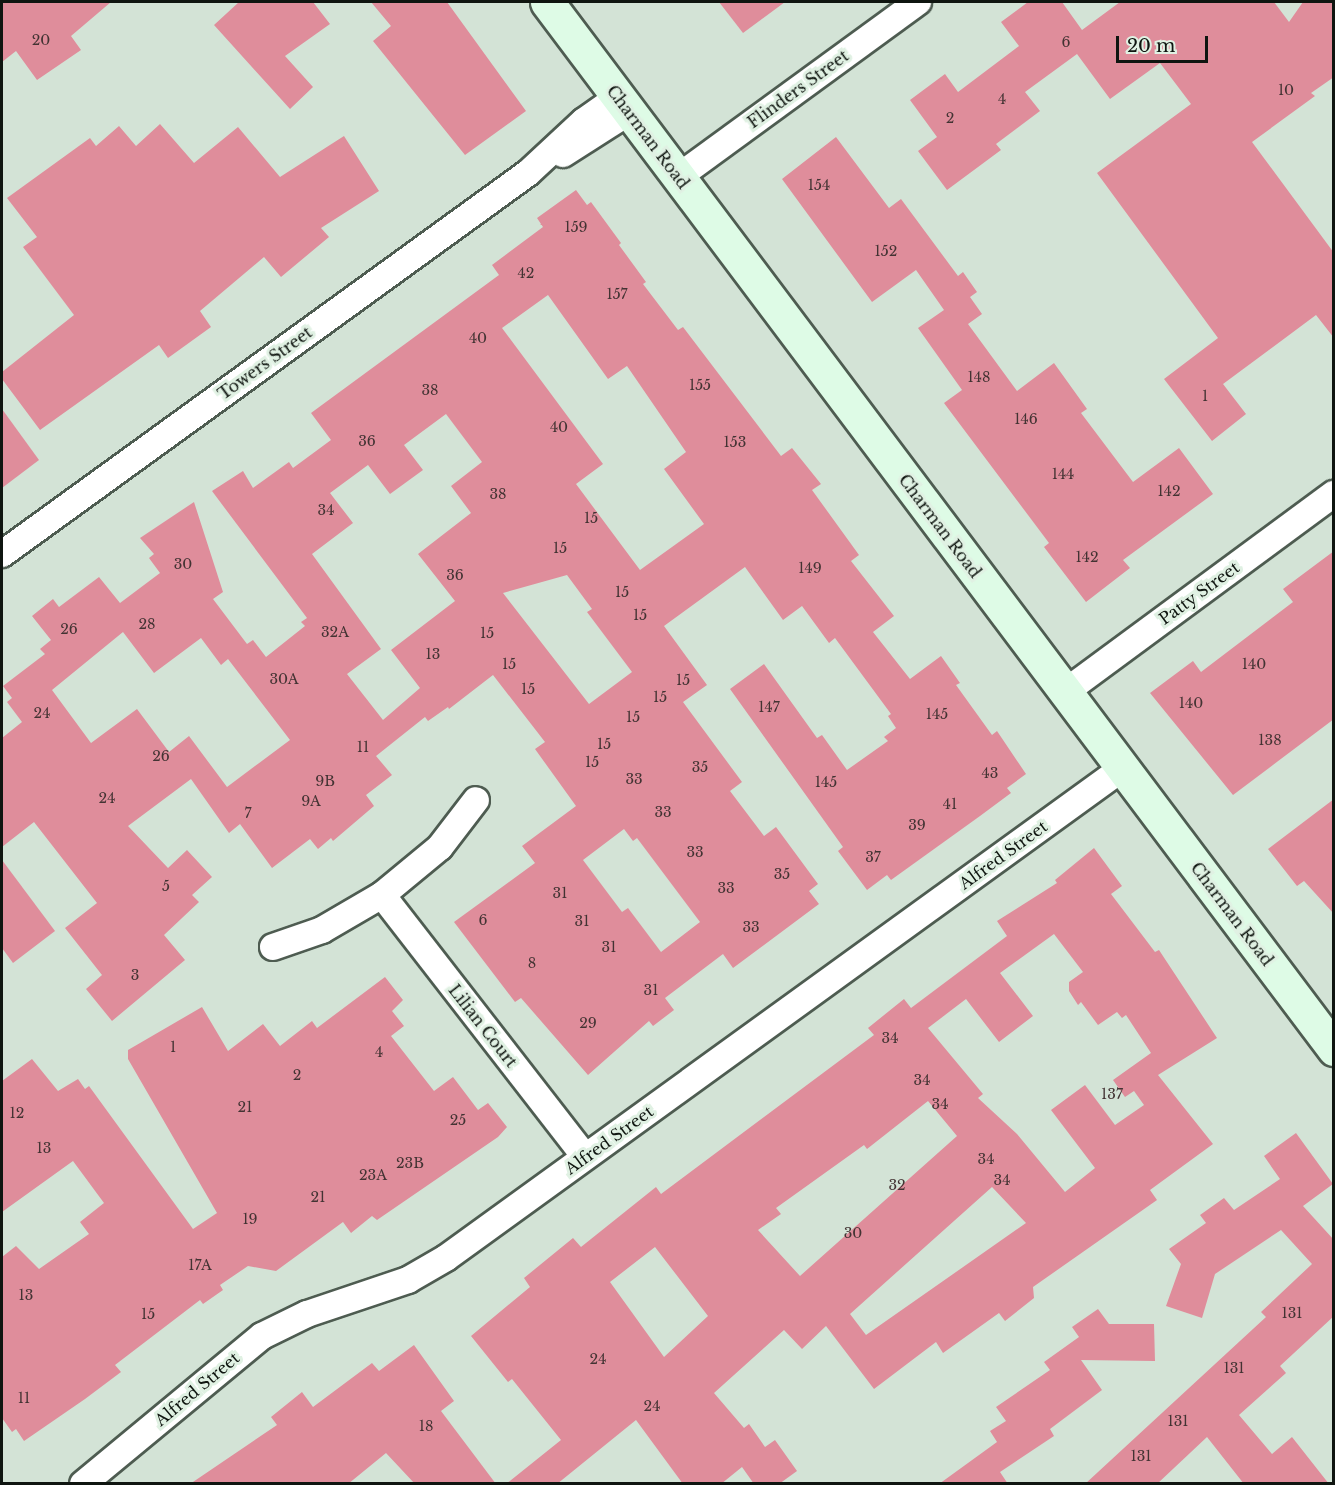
<!DOCTYPE html>
<html>
<head>
<meta charset="utf-8">
<style>
	body { margin:0 }
	#map { position:relative; width:1335px; height:1485px; overflow:hidden; background:#d3e3d6; font-family:"Libre Baskerville",serif }
	div>[style] { position:absolute }
	.building>* { inset:0; background:#df8d9b }
	.roads { filter:drop-shadow(2px 0 #4e5c51) drop-shadow(-2px 0 #4e5c51) drop-shadow(0 2px #4e5c51) drop-shadow(0 -2px #4e5c51) }
	.street>* { height:26px; margin:-13px; padding:0 13px; transform-origin:13px; border-radius:13px; background:#fff }
	.secondary>* { height:33px; margin:-16.5px; padding:0 16.5px; transform-origin:16.5px; border-radius:16.5px; background:#defbe6 }
	span { translate:-50% -50%; white-space:nowrap; text-align:center; line-height:1.15; -webkit-text-stroke:6px #e0f1e3; paint-order:stroke }
	.number-label { font-size:14px; color:#433333 }
	.number-label span { -webkit-text-stroke-width:0 }
	.street-label { font-size:16px; color:#0f1510 }
	.frame { position:absolute; inset:0; border:3px solid #0f1510; pointer-events:none }
	.scale { position:absolute; left:1116px; top:36px; width:92px; height:27px; box-sizing:border-box; border:3px solid #0f1510; border-top:0; padding-left:8px; font-size:18px; line-height:21px; white-space:nowrap; color:#0f1510; -webkit-text-stroke:4px #e0f1e3; paint-order:stroke }
</style>
</head>
<body>
<div id="map">
	<div class="building">
		<i style="clip-path:polygon(2px 2px,111px 2px,71px 36px,81px 50px,37px 80px,16px 51px,2px 62px)"></i>
		<i style="clip-path:polygon(239px 2px,313px 2px,330px 24px,285px 56px,313px 87px,290px 109px,214px 25px)"></i>
		<i style="clip-path:polygon(371px 2px,447px 2px,526px 111px,465px 155px,373px 41px,391px 26px)"></i>
		<i style="clip-path:polygon(719px 2px,785px 2px,743px 33px)"></i>
		<i style="clip-path:polygon(1028px 2px,1062px 2px,1082px 30px,1120px 2px,1274px 2px,1289px 22px,1303px 2px,1334px 2px,1334px 77px,1311px 93px,1315px 96px,1252px 142px,1334px 253px,1334px 338px,1316px 315px,1223px 384px,1246px 414px,1212px 441px,1164px 379px,1218px 338px,1097px 173px,1191px 104px,1160px 63px,1110px 99px,1077px 54px,1025px 92px,1040px 111px,996px 144px,1001px 150px,947px 190px,918px 151px,937px 137px,910px 100px,945px 74px,958px 92px,1019px 46px,1001px 22px)"></i>
		<i style="clip-path:polygon(160px 124px,194px 163px,238px 127px,280px 177px,344px 136px,379px 191px,321px 228px,329px 237px,281px 277px,264px 257px,200px 311px,211px 327px,168px 358px,159px 345px,40px 430px,2px 379px,2px 372px,74px 315px,23px 247px,37px 237px,7px 198px,90px 138px,96px 146px,119px 126px,136px 146px)"></i>
		<i style="clip-path:polygon(836px 137px,889px 208px,901px 199px,958px 276px,963px 272px,977px 292px,970px 297px,982px 314px,968px 324px,1017px 391px,1054px 363px,1087px 409px,1081px 413px,1133px 482px,1179px 448px,1213px 494px,1123px 560px,1130px 568px,1086px 602px,1044px 547px,1049px 543px,944px 403px,962px 390px,918px 328px,944px 310px,916px 270px,872px 302px,782px 179px)"></i>
		<i style="clip-path:polygon(evenodd,576px 190px,587px 205px,591px 202px,621px 243px,619px 245px,646px 282px,643px 284px,678px 330px,683px 327px,781px 456px,792px 448px,821px 484px,812px 490px,859px 555px,851px 561px,894px 616px,873px 632px,910px 679px,941px 656px,960px 683px,956px 685px,992px 735px,997px 731px,1026px 774px,1007px 788px,1011px 793px,980px 816px,891px 880px,887px 875px,867px 890px,838px 851px,843px 847px,730px 689px,764px 664px,817px 738px,822px 735px,847px 770px,888px 741px,884px 737px,896px 728px,888px 716px,891px 714px,835px 638px,829px 643px,802px 606px,783px 620px,745px 567px,664px 626px,707px 685px,683px 702px,742px 782px,730px 791px,764px 836px,776px 827px,818px 884px,809px 891px,819px 904px,733px 968px,723px 954px,665px 998px,674px 1010px,653px 1026px,649px 1021px,588px 1075px,521px 998px,515px 1002px,454px 922px,535px 863px,522px 846px,576px 806px,535px 749px,545px 742px,493px 675px,449px 709px,448px 707px,428px 721px,425px 717px,376px 756px,392px 775px,366px 795px,374px 806px,333px 841px,331px 838px,318px 849px,310px 839px,272px 868px,240px 824px,229px 833px,191px 779px,128px 826px,168px 868px,187px 850px,212px 877px,192px 895px,199px 902px,164px 935px,185px 960px,112px 1021px,86px 989px,102px 975px,65px 928px,97px 903px,34px 822px,2px 847px,2px 738px,22px 722px,7px 702px,12px 698px,3px 686px,45px 654px,40px 649px,51px 640px,32px 616px,53px 599px,59px 607px,99px 577px,120px 603px,160px 573px,149px 558px,154px 554px,140px 538px,194px 502px,223px 592px,213px 599px,247px 644px,253px 640px,266px 657px,305px 626px,301px 622px,307px 618px,212px 491px,243px 471px,253px 488px,289px 462px,293px 468px,331px 440px,311px 413px,499px 275px,492px 265px,543px 227px,537px 218px,576px 190px,548px 295px,608px 379px,627px 366px,686px 452px,664px 469px,704px 524px,640px 570px,576px 484px,603px 464px,502px 328px,548px 295px,576px 190px,446px 414px,482px 462px,451px 486px,471px 513px,418px 554px,455px 601px,391px 650px,420px 688px,383px 720px,347px 674px,381px 649px,312px 554px,353px 523px,330px 493px,368px 465px,390px 494px,423px 470px,404px 445px,446px 414px,576px 190px,567px 575px,592px 609px,587px 612px,632px 672px,589px 704px,503px 593px,567px 575px,576px 190px,123px 632px,154px 673px,201px 638px,221px 665px,228px 659px,290px 740px,227px 787px,189px 736px,169px 752px,137px 709px,91px 743px,52px 690px,123px 632px,576px 190px,624px 829px,633px 841px,637px 838px,700px 922px,661px 952px,628px 908px,622px 912px,583px 860px,624px 829px)"></i>
		<i style="clip-path:polygon(2px 409px,39px 460px,2px 488px)"></i>
		<i style="clip-path:polygon(1334px 551px,1334px 719px,1233px 795px,1150px 693px,1193px 661px,1201px 672px,1293px 602px,1283px 589px)"></i>
		<i style="clip-path:polygon(1334px 799px,1334px 914px,1304px 881px,1297px 886px,1268px 849px)"></i>
		<i style="clip-path:polygon(evenodd,1094px 848px,1122px 886px,1111px 894px,1155px 952px,1159px 950px,1217px 1038px,1158px 1075px,1213px 1144px,1150px 1190px,1157px 1200px,1033px 1287px,1034px 1298px,1005px 1321px,999px 1313px,943px 1353px,936px 1342px,874px 1389px,826px 1326px,802px 1349px,784px 1330px,714px 1393px,744px 1428px,749px 1424px,765px 1447px,775px 1440px,797px 1471px,779px 1484px,754px 1484px,742px 1467px,721px 1484px,683px 1484px,636px 1420px,557px 1484px,506px 1484px,561px 1440px,512px 1379px,508px 1382px,471px 1336px,530px 1287px,524px 1278px,573px 1238px,581px 1247px,656px 1187px,661px 1194px,874px 1035px,868px 1028px,904px 999px,911px 1008px,1007px 936px,997px 921px,1057px 883px,1055px 880px,1094px 848px,1054px 934px,1083px 972px,1069px 982px,1069px 991px,1078px 1005px,1081px 1002px,1098px 1025px,1117px 1012px,1122px 1018px,1126px 1015px,1151px 1053px,1113px 1080px,1125px 1097px,1134px 1091px,1144px 1105px,1115px 1125px,1085px 1085px,1051px 1110px,1095px 1168px,1065px 1192px,1017px 1134px,978px 1098px,983px 1094px,928px 1028px,966px 999px,999px 1042px,1033px 1016px,1000px 973px,1054px 934px,1094px 848px,928px 1101px,957px 1136px,800px 1276px,758px 1230px,781px 1214px,776px 1208px,864px 1145px,867px 1149px,928px 1101px,1094px 848px,992px 1187px,1026px 1223px,866px 1335px,850px 1314px,992px 1187px,1094px 848px,655px 1247px,708px 1316px,664px 1357px,610px 1282px,655px 1247px)"></i>
		<i style="clip-path:polygon(2px 860px,55px 931px,13px 963px,2px 948px)"></i>
		<i style="clip-path:polygon(385px 977px,403px 1000px,392px 1011px,404px 1026px,391px 1036px,434px 1091px,453px 1077px,478px 1110px,488px 1103px,507px 1127px,498px 1137px,377px 1220px,372px 1216px,351px 1233px,343px 1222px,276px 1271px,248px 1266px,220px 1285px,223px 1290px,203px 1304px,200px 1300px,115px 1365px,121px 1372px,85px 1399px,24px 1441px,16px 1429px,12px 1432px,2px 1418px,2px 1257px,16px 1246px,39px 1269px,89px 1234px,80px 1222px,104px 1203px,73px 1161px,2px 1212px,2px 1081px,32px 1059px,58px 1091px,78px 1079px,85px 1089px,89px 1086px,193px 1229px,217px 1213px,128px 1059px,128px 1050px,202px 1007px,228px 1051px,263px 1024px,280px 1046px,312px 1021px,317px 1028px)"></i>
		<i style="clip-path:polygon(1296px 1133px,1333px 1184px,1303px 1206px,1334px 1240px,1334px 1316px,1280px 1366px,1286px 1373px,1239px 1415px,1272px 1454px,1292px 1437px,1329px 1484px,1244px 1484px,1207px 1437px,1157px 1484px,1085px 1484px,1266px 1317px,1261px 1312px,1312px 1264px,1281px 1230px,1215px 1274px,1202px 1318px,1166px 1306px,1181px 1264px,1169px 1249px,1206px 1223px,1200px 1215px,1224px 1198px,1234px 1210px,1280px 1179px,1264px 1156px)"></i>
		<i style="clip-path:polygon(1098px 1309px,1109px 1324px,1154px 1324px,1155px 1361px,1081px 1360px,1102px 1390px,1050px 1429px,1054px 1436px,1000px 1472px,1008px 1484px,939px 1484px,997px 1442px,990px 1431px,1006px 1421px,996px 1407px,1050px 1370px,1044px 1362px,1079px 1337px,1072px 1327px)"></i>
		<i style="clip-path:polygon(414px 1345px,454px 1401px,441px 1411px,496px 1484px,415px 1484px,386px 1453px,348px 1484px,190px 1484px,277px 1425px,271px 1417px,302px 1392px,313px 1407px,372px 1363px,379px 1371px)"></i>
	</div>
	<div class="roads">
		<div class="street">
			<i style="left:563px;top:154px;width:78px;rotate:-32.5deg"></i>
			<i style="left:678px;top:177px;width:297px;rotate:-36.1deg"></i>
			<i style="left:2px;top:554px;width:649px;rotate:-35.92deg"></i>
			<i style="left:528px;top:173px;width:76px;rotate:-42.9deg"></i>
			<i style="left:584px;top:121px;width:42px;rotate:-35.2deg"></i>
			<i style="left:1065px;top:692px;width:334px;rotate:-36.4deg"></i>
			<i style="left:382px;top:895px;width:331px;rotate:52.2deg"></i>
			<i style="left:273px;top:947px;width:52px;rotate:-19.1deg"></i>
			<i style="left:322px;top:930px;width:69px;rotate:-30.3deg"></i>
			<i style="left:382px;top:895px;width:75px;rotate:-39.6deg"></i>
			<i style="left:440px;top:847px;width:59px;rotate:-52.5deg"></i>
			<i style="left:83px;top:1484px;width:232px;rotate:-39.6deg"></i>
			<i style="left:262px;top:1336px;width:50px;rotate:-26.1deg"></i>
			<i style="left:307px;top:1314px;width:107px;rotate:-18.6deg"></i>
			<i style="left:408px;top:1280px;width:44px;rotate:-30.1deg"></i>
			<i style="left:446px;top:1258px;width:836px;rotate:-35.9deg"></i>
		</div>
		<div class="secondary">
			<i style="left:547px;top:2px;width:1310px;rotate:53.07deg"></i>
		</div>
	</div>
	<div class="number-label">
		<span style="left:41px;top:40px">20</span>
		<span style="left:1066px;top:42px">6</span>
		<span style="left:1286px;top:90px">10</span>
		<span style="left:1002px;top:99px">4</span>
		<span style="left:950px;top:118px">2</span>
		<span style="left:819px;top:185px">154</span>
		<span style="left:576px;top:227px">159</span>
		<span style="left:886px;top:251px">152</span>
		<span style="left:526px;top:273px">42</span>
		<span style="left:617px;top:294px">157</span>
		<span style="left:478px;top:338px">40</span>
		<span style="left:979px;top:377px">148</span>
		<span style="left:700px;top:385px">155</span>
		<span style="left:430px;top:390px">38</span>
		<span style="left:1205px;top:396px">1</span>
		<span style="left:1026px;top:419px">146</span>
		<span style="left:559px;top:427px">40</span>
		<span style="left:367px;top:441px">36</span>
		<span style="left:735px;top:442px">153</span>
		<span style="left:1063px;top:474px">144</span>
		<span style="left:1169px;top:491px">142</span>
		<span style="left:498px;top:494px">38</span>
		<span style="left:326px;top:510px">34</span>
		<span style="left:591px;top:518px">15</span>
		<span style="left:560px;top:548px">15</span>
		<span style="left:1087px;top:557px">142</span>
		<span style="left:183px;top:564px">30</span>
		<span style="left:810px;top:568px">149</span>
		<span style="left:455px;top:575px">36</span>
		<span style="left:622px;top:592px">15</span>
		<span style="left:640px;top:615px">15</span>
		<span style="left:147px;top:624px">28</span>
		<span style="left:69px;top:629px">26</span>
		<span style="left:335px;top:632px">32A</span>
		<span style="left:487px;top:633px">15</span>
		<span style="left:433px;top:654px">13</span>
		<span style="left:509px;top:664px">15</span>
		<span style="left:1254px;top:664px">140</span>
		<span style="left:284px;top:679px">30A</span>
		<span style="left:683px;top:680px">15</span>
		<span style="left:528px;top:689px">15</span>
		<span style="left:660px;top:697px">15</span>
		<span style="left:1191px;top:703px">140</span>
		<span style="left:769px;top:707px">147</span>
		<span style="left:42px;top:713px">24</span>
		<span style="left:937px;top:714px">145</span>
		<span style="left:633px;top:717px">15</span>
		<span style="left:1270px;top:740px">138</span>
		<span style="left:604px;top:744px">15</span>
		<span style="left:363px;top:747px">11</span>
		<span style="left:161px;top:756px">26</span>
		<span style="left:592px;top:762px">15</span>
		<span style="left:700px;top:767px">35</span>
		<span style="left:990px;top:773px">43</span>
		<span style="left:634px;top:779px">33</span>
		<span style="left:325px;top:781px">9B</span>
		<span style="left:826px;top:782px">145</span>
		<span style="left:107px;top:798px">24</span>
		<span style="left:311px;top:801px">9A</span>
		<span style="left:950px;top:804px">41</span>
		<span style="left:663px;top:812px">33</span>
		<span style="left:248px;top:813px">7</span>
		<span style="left:917px;top:825px">39</span>
		<span style="left:695px;top:852px">33</span>
		<span style="left:873px;top:857px">37</span>
		<span style="left:782px;top:874px">35</span>
		<span style="left:166px;top:886px">5</span>
		<span style="left:726px;top:888px">33</span>
		<span style="left:560px;top:893px">31</span>
		<span style="left:483px;top:920px">6</span>
		<span style="left:582px;top:921px">31</span>
		<span style="left:751px;top:927px">33</span>
		<span style="left:609px;top:947px">31</span>
		<span style="left:532px;top:963px">8</span>
		<span style="left:135px;top:975px">3</span>
		<span style="left:651px;top:990px">31</span>
		<span style="left:588px;top:1023px">29</span>
		<span style="left:890px;top:1038px">34</span>
		<span style="left:173px;top:1047px">1</span>
		<span style="left:379px;top:1052px">4</span>
		<span style="left:297px;top:1075px">2</span>
		<span style="left:922px;top:1080px">34</span>
		<span style="left:1112px;top:1094px">137</span>
		<span style="left:940px;top:1104px">34</span>
		<span style="left:245px;top:1107px">21</span>
		<span style="left:17px;top:1113px">12</span>
		<span style="left:458px;top:1120px">25</span>
		<span style="left:44px;top:1148px">13</span>
		<span style="left:986px;top:1159px">34</span>
		<span style="left:410px;top:1163px">23B</span>
		<span style="left:373px;top:1175px">23A</span>
		<span style="left:1002px;top:1180px">34</span>
		<span style="left:897px;top:1185px">32</span>
		<span style="left:318px;top:1197px">21</span>
		<span style="left:250px;top:1219px">19</span>
		<span style="left:853px;top:1233px">30</span>
		<span style="left:200px;top:1265px">17A</span>
		<span style="left:26px;top:1295px">13</span>
		<span style="left:1292px;top:1313px">131</span>
		<span style="left:148px;top:1314px">15</span>
		<span style="left:598px;top:1359px">24</span>
		<span style="left:1234px;top:1368px">131</span>
		<span style="left:24px;top:1398px">11</span>
		<span style="left:652px;top:1406px">24</span>
		<span style="left:1178px;top:1421px">131</span>
		<span style="left:426px;top:1426px">18</span>
		<span style="left:1141px;top:1456px">131</span>
	</div>
	<div class="street-label">
		<span style="left:798px;top:89px;rotate:-36deg">Flinders Street</span>
		<span style="left:648px;top:137px;rotate:53deg">Charman Road</span>
		<span style="left:265px;top:363px;rotate:-36deg">Towers Street</span>
		<span style="left:940px;top:526px;rotate:53deg">Charman Road</span>
		<span style="left:1199px;top:593px;rotate:-36deg">Patty Street</span>
		<span style="left:1003px;top:855px;rotate:-36deg">Alfred Street</span>
		<span style="left:1232px;top:914px;rotate:53deg">Charman Road</span>
		<span style="left:483px;top:1026px;rotate:52deg">Lilian Court</span>
		<span style="left:609px;top:1140px;rotate:-36deg">Alfred Street</span>
		<span style="left:197px;top:1389px;rotate:-40deg">Alfred Street</span>
	</div>
	<div class="frame"></div>
	<div class="scale">20 m</div>
</div>
</body>
</html>
